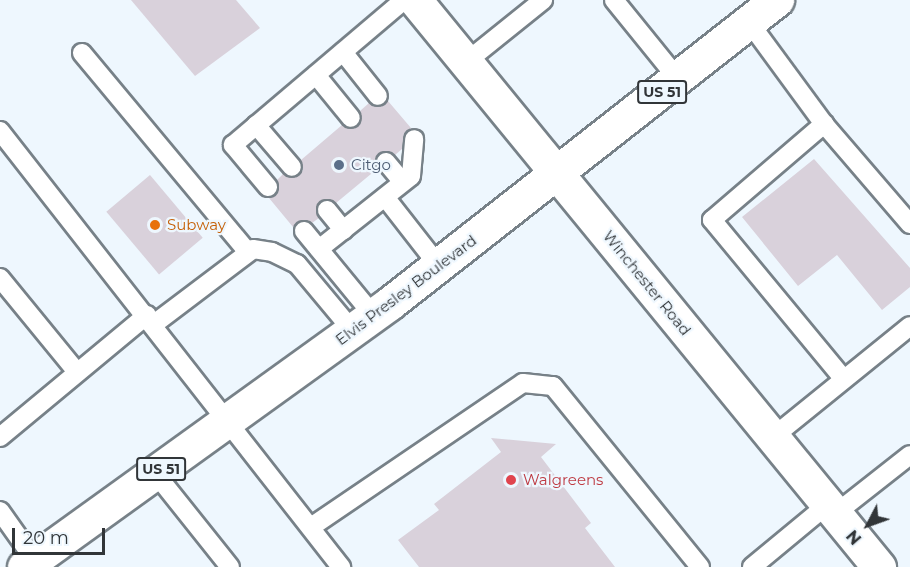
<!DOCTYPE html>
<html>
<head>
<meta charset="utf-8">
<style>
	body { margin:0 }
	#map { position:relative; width:910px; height:567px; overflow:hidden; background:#eef7fe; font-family:Montserrat,sans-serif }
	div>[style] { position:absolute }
	.building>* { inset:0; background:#d9d1db; transform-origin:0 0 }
	.roads { filter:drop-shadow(2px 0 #778188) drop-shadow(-2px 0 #778188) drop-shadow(0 2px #778188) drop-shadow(0 -2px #778188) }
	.lane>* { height:18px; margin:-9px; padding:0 9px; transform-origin:9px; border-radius:9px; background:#fff }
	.primary>* { height:33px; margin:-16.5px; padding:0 16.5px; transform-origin:16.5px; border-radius:16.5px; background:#fff }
	.dots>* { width:16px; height:16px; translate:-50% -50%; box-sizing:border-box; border:3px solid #eef7fe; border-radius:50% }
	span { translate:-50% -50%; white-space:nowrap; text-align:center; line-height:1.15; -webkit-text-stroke:4.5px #eef7fe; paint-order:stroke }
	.shield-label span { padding:2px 4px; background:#eef7fe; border:2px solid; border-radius:4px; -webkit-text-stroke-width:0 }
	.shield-label { font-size:14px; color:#313538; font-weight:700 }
	.service-label { font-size:15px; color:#4e5e75 }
	.left { translate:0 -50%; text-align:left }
	.food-label { font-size:15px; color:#c56008 }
	.street-label { font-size:15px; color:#313538 }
	.health-label { font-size:15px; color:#be3a42 }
	.north { position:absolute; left:838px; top:495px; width:60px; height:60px; -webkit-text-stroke:4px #eef7fe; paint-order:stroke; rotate:229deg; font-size:16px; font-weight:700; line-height:24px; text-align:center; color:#313538 }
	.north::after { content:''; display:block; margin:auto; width:21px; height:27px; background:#313538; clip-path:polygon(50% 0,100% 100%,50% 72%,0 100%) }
	.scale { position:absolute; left:12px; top:528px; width:93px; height:27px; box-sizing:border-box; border:3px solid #313538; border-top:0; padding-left:8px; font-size:18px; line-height:21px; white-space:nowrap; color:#313538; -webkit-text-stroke:4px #eef7fe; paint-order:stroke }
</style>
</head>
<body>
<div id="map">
	<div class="building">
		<i style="clip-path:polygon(131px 0,236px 0,260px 28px,195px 76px)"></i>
		<i style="clip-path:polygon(388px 101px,411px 128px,404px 133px,402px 149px,395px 155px,379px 153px,375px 159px,377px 169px,336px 203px,326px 199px,320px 202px,316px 211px,319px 218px,312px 223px,302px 220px,293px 227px,269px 198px,278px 191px,277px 180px,283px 174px,299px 176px,303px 170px,301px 160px,342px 125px,352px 129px,358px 126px,360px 111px,369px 103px,379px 107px)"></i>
		<i style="clip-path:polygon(814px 159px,910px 268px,910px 287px,882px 310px,837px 255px,798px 286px,742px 217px)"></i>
		<i style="left:150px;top:175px;width:82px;height:57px;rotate:50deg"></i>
		<i style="clip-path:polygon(491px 438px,556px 444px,541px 457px,591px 523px,585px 528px,615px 567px,419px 567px,398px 540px,439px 510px,434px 504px,501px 452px)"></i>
	</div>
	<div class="roads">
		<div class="lane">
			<i style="left:614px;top:0;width:102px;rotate:51deg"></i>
			<i style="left:749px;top:22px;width:127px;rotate:53.7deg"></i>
			<i style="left:343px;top:52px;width:56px;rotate:51.5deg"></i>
			<i style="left:82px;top:53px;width:259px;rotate:50.2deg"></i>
			<i style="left:466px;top:62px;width:99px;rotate:-38.8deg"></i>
			<i style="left:316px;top:75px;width:55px;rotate:50.9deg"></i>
			<i style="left:256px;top:125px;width:55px;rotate:49.4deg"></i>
			<i style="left:0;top:131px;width:554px;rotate:51.97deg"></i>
			<i style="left:386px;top:162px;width:26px;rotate:50deg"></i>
			<i style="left:268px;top:187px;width:55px;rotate:-129.8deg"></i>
			<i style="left:233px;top:145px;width:224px;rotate:-40.3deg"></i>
			<i style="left:385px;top:197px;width:88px;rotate:52deg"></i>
			<i style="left:327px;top:210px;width:26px;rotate:51deg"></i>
			<i style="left:304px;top:231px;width:109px;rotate:50.6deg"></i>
			<i style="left:319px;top:249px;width:117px;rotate:-38.4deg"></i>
			<i style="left:411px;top:176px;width:37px;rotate:-85deg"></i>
			<i style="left:0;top:278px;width:122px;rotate:50.7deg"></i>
			<i style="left:154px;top:324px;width:124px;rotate:-37.1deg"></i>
			<i style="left:253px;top:249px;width:19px;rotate:9deg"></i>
			<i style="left:272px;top:252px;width:28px;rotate:26deg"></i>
			<i style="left:297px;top:264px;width:86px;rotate:50.2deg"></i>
			<i style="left:842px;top:377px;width:204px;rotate:-129.6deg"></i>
			<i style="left:712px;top:220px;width:148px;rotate:-40.6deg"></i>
			<i style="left:824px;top:124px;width:132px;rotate:49.3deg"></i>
			<i style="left:0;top:437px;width:191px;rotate:-39.7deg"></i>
			<i style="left:773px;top:437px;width:176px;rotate:-39deg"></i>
			<i style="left:155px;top:473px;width:120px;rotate:51.4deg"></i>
			<i style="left:0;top:511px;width:59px;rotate:54.7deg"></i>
			<i style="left:835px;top:514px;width:95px;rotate:-38.2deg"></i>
			<i style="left:311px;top:527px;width:256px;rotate:-34.2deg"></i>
			<i style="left:523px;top:383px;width:30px;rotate:6deg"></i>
			<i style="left:553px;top:386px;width:233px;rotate:50.9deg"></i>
			<i style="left:752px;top:567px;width:97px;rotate:-39.6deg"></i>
		</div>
		<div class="primary">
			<i style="left:415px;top:0;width:733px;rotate:50.71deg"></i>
			<i style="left:24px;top:567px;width:451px;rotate:-35.8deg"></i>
			<i style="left:390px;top:303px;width:492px;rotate:-38.1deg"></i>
		</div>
	</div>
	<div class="dots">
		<i style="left:339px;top:165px;background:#5c6f8a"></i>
		<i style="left:155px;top:225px;background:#e8710a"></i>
		<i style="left:511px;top:480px;background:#e0444e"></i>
	</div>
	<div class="shield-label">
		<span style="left:662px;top:92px">US 51</span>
		<span style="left:161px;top:469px">US 51</span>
	</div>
	<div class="service-label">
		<span class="left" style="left:351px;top:165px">Citgo</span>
	</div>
	<div class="food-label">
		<span class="left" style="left:167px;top:225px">Subway</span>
	</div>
	<div class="street-label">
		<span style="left:647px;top:283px;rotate:51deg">Winchester Road</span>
		<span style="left:406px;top:290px;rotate:-37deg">Elvis Presley Boulevard</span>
	</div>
	<div class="health-label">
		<span class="left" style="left:523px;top:480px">Walgreens</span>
	</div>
	<div class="north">N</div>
	<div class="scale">20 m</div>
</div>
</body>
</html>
